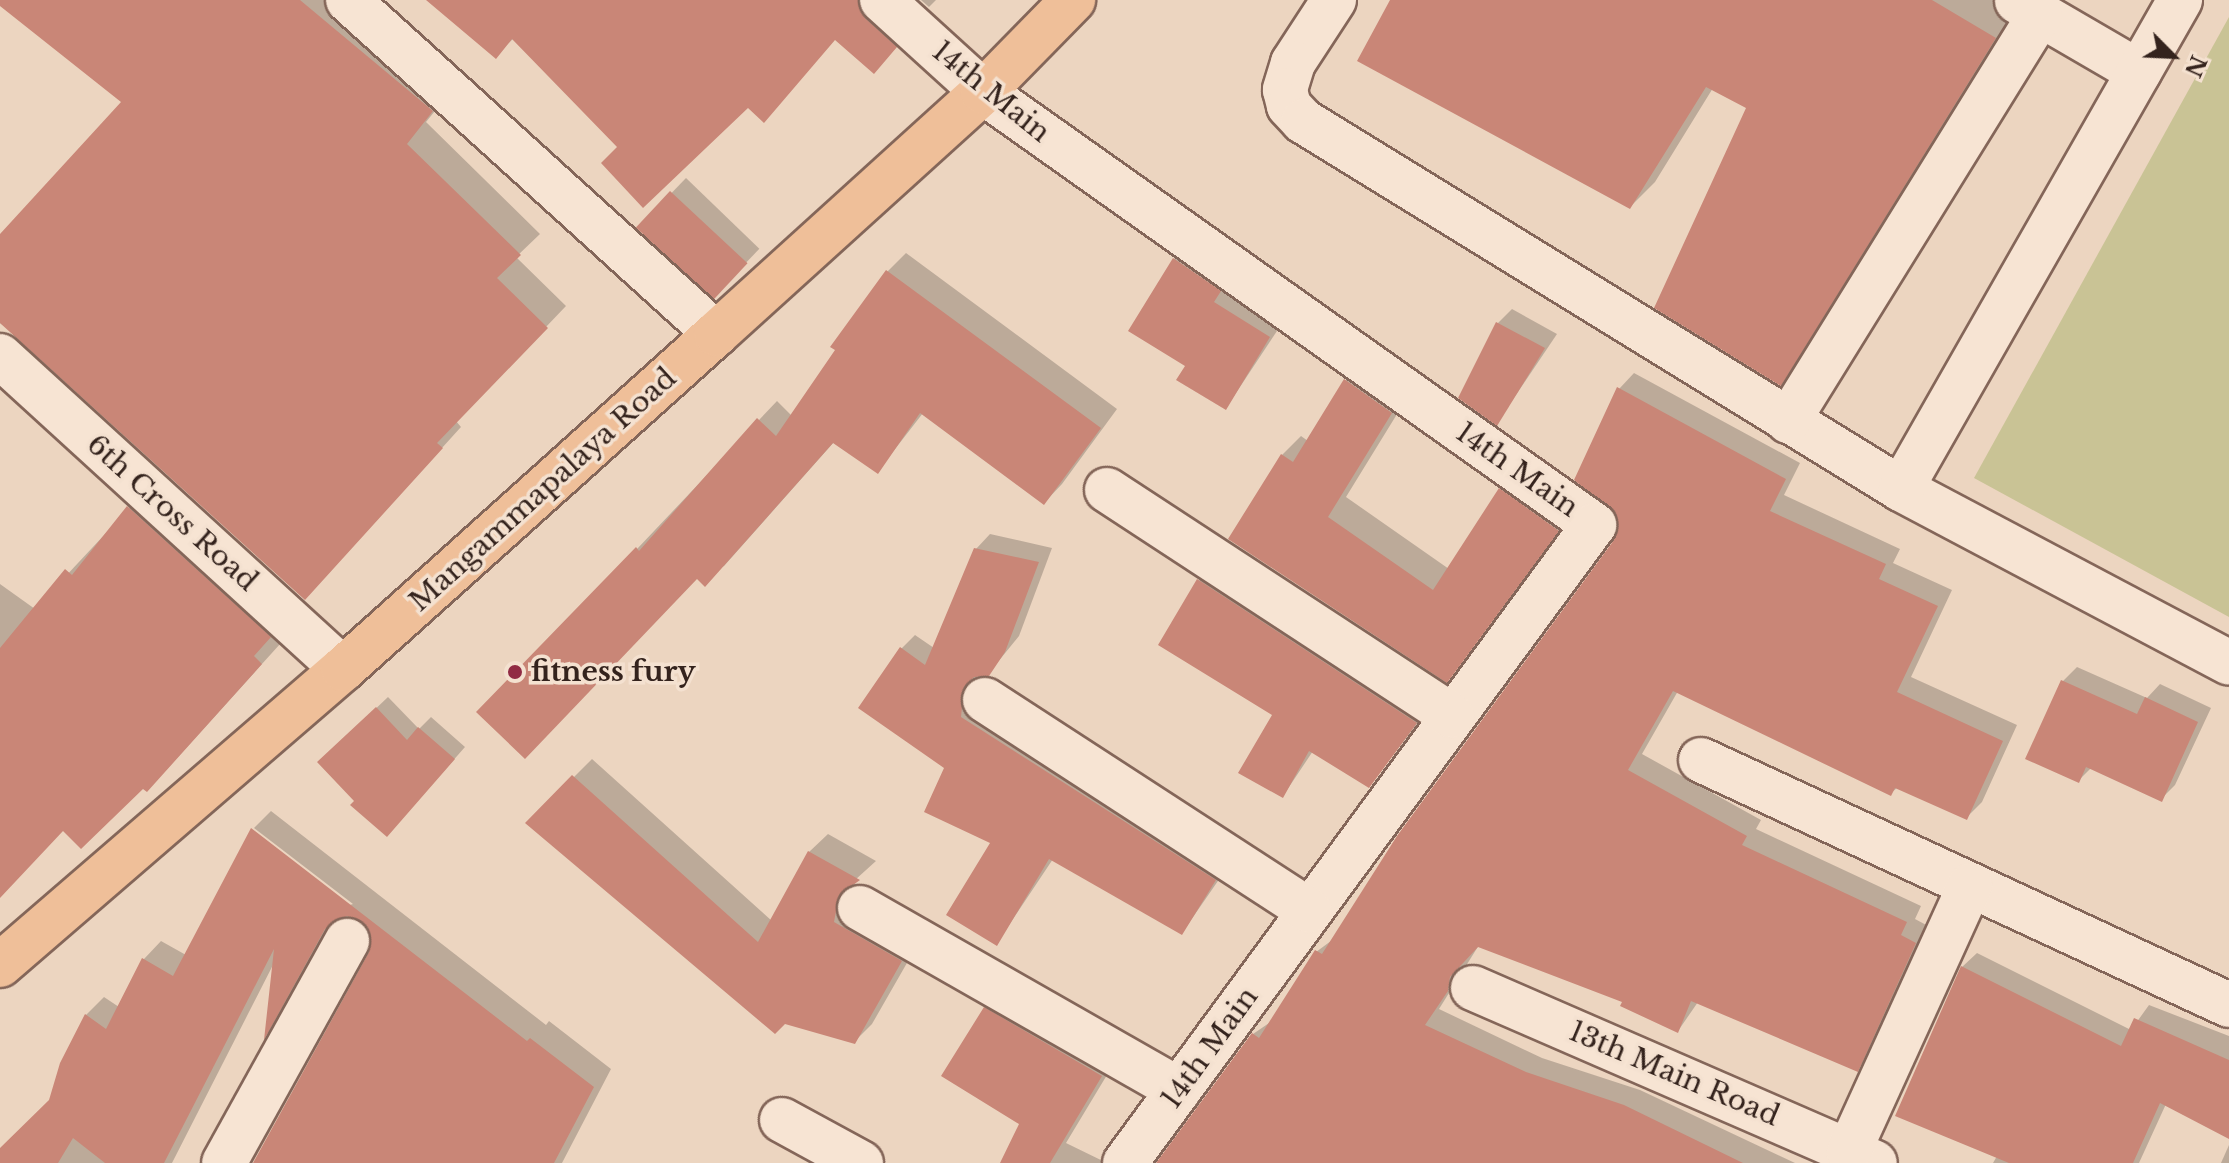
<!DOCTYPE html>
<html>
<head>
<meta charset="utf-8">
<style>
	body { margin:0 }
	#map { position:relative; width:2229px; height:1163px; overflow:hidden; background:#ecd5c0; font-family:"Libre Baskerville",serif }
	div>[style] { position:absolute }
	.green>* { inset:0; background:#c9c395 }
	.shadow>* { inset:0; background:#0003; transform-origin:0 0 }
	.building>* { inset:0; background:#c98677; transform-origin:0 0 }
	.roads { filter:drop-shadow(2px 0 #846659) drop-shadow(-2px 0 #846659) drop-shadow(0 2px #846659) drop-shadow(0 -2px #846659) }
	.minor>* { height:44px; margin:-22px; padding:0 22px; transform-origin:22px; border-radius:22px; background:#f7e4d3 }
	.major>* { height:44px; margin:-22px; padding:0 22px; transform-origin:22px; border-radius:22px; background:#efbf99 }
	.dots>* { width:22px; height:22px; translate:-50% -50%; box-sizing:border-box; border:4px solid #f4e1d0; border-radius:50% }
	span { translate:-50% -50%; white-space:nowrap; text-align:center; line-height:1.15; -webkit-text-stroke:7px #f4e1d0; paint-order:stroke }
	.street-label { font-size:28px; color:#34231d }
	.poi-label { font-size:28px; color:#34231d; font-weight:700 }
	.left { translate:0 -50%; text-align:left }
	.north { position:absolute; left:2133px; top:16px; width:80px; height:80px; -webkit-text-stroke:6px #f4e1d0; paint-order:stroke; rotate:114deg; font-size:22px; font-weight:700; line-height:32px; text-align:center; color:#34231d }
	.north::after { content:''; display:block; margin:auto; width:28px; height:36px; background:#34231d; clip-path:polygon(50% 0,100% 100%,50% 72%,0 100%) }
</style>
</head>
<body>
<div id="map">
	<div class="green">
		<i style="clip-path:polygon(2229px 17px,2229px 617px,1974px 478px)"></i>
	</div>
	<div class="shadow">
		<i style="clip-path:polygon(0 0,353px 0,452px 90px,426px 122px,540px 234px,516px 257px,566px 306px,456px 421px,461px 427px,325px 577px,0 323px,0 237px,123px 102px)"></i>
		<i style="clip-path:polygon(429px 0,890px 0,916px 26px,874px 71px,836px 38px,764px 120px,748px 106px,620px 147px,514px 38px,495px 56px)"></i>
		<i style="clip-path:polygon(921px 0,936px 0,929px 7px)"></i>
		<i style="clip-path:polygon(1392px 0,1999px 0,2020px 12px,1805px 358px,1780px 383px,1749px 107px,1713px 88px,1655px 182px,1630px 207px)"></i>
		<i style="left:686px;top:178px;width:102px;height:69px;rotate:44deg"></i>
		<i style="clip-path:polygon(1188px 245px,1283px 322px,1226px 408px,1187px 365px,1174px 259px)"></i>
		<i style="clip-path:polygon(906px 253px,1117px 409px,1062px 484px,1044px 503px,923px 413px,878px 471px,834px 442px,724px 566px,697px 577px,543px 738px,637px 549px,777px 401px,792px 416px,888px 271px)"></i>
		<i style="clip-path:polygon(1512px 309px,1557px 334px,1497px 423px,1498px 323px)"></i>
		<i style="clip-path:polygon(1365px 361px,1410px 393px,1346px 497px,1449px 569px,1501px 490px,1520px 471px,1576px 511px,1447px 680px,1282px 455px,1301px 436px,1308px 441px,1346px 380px)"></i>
		<i style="clip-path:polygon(1634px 373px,1800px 463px,1784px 495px,1900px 549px,1893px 563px,1952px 590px,1911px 677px,2017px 725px,1982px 802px,1966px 818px,1898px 787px,1890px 794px,1678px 691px,1642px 754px,1761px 820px,1756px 829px,1921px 906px,1915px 919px,1930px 927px,1873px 1054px,1857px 1069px,1698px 1002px,1678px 1031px,1625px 1001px,1479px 945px,1439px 1009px,1542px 1058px,1640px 1090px,1795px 1163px,1158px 1163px,1253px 1034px,1272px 1021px,1316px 952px,1335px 938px,1616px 541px,1619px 389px)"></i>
		<i style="clip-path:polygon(149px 487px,290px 616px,272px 635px,281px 643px,167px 769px,64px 829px,0 896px,0 584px,35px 609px)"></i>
		<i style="clip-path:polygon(990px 534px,1052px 548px,1019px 636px,988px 674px,977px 675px,975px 702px,1229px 865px,1182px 933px,1053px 859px,997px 943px,993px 842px,946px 767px,901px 649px,915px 635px,934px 648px,976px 549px)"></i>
		<i style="clip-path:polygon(1212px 567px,1429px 709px,1369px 786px,1313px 751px,1283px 796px,1275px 714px,1199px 580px)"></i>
		<i style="clip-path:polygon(2077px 667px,2147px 698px,2160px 684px,2211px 708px,2175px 785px,2161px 799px,2092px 767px,2078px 781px,2028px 758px,2063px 681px)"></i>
		<i style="clip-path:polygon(388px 697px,419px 729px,431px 717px,465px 747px,398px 823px,357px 801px,331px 751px)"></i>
		<i style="clip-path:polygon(592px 759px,772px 921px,809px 852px,828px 834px,876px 861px,855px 880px,851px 904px,919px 942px,872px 1024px,854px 1042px,528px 823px)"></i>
		<i style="clip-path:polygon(271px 811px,546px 1025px,549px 1021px,611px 1069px,562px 1163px,255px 1163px,371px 953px,370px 927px,359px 917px,342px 917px,281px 1020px,266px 1035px,274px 963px,172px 1163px,0 1163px,0 1150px,51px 1100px,86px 1015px,104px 997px,119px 1007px,144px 959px,161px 941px,186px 955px,353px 904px,254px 828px)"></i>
		<i style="clip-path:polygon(1977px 953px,2131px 1030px,2149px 1005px,2229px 1036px,2229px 1137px,2166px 1104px,2139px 1163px,1993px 1163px,1997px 1156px,1962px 967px)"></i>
		<i style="clip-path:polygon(1001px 993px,1116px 1060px,1066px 1143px,1107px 1163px,1002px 1163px,1022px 1124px,985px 1009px)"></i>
		<i style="clip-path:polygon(2229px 1145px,2229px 1163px,2221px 1163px)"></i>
	</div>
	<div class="building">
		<i style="clip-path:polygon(0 0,300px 0,433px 111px,407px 144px,521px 255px,497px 278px,548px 328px,437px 443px,443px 448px,305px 600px,0 323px,0 234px,121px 102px,0 6px)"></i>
		<i style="clip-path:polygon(426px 0,858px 0,865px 18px,897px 47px,874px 74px,835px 40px,764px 123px,748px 108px,643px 208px,601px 163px,617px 147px,512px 39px,496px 59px)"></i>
		<i style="clip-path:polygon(1390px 0,1932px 0,1996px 38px,1781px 386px,1654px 308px,1746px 108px,1706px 87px,1630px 209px,1357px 61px)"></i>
		<i style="left:670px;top:191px;width:106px;height:50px;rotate:43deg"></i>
		<i style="clip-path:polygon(1173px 258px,1221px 291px,1214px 302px,1270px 337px,1226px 410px,1176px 380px,1185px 366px,1128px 331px)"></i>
		<i style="clip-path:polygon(886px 270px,1101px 428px,1044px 505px,920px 413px,878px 474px,833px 443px,705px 587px,697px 579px,525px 759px,476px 712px,636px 547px,639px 551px,757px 418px,776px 436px,835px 350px,830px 347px)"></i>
		<i style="clip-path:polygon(1496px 322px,1545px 348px,1497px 426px,1458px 398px)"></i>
		<i style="clip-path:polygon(1344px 379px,1392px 413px,1328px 517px,1433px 590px,1499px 488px,1559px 531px,1447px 683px,1228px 539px,1281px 454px,1293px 462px)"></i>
		<i style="clip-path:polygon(1617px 387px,1786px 479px,1770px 511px,1886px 564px,1879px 579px,1938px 606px,1897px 692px,2003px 741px,1967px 820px,1895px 788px,1891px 796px,1673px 691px,1628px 770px,1747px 836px,1742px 845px,1907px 922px,1901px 935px,1916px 943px,1858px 1072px,1691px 1001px,1678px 1033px,1620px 1006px,1622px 1002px,1478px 947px,1450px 977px,1448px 991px,1425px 1025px,1526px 1072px,1624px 1105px,1743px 1163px,1156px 1163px,1252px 1033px,1259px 1038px,1315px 950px,1322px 954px,1397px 836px,1614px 540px,1616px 514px,1574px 480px)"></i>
		<i style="clip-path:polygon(127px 506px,271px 637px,254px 656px,262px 664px,147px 792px,143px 789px,81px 849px,63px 831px,0 898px,0 648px,65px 569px,72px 575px)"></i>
		<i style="clip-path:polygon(974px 548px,1039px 562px,1005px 652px,989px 676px,974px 677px,964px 687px,961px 717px,1216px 880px,1182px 935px,1049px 859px,997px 946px,946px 915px,990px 843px,924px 812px,944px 768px,858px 708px,900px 647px,925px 665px)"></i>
		<i style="clip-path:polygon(1197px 579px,1417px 723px,1369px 788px,1309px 751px,1283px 798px,1238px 773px,1272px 715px,1158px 645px)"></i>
		<i style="clip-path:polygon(2061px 680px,2137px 714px,2145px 697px,2198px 722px,2162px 802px,2086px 767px,2079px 783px,2025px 759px)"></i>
		<i style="clip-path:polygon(376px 707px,407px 740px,418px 727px,455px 759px,387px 837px,350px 805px,354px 801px,317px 762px)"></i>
		<i style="clip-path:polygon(572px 775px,758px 942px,808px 851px,860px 880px,839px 895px,834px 922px,902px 961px,855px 1044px,785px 1024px,775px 1034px,525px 823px)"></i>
		<i style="clip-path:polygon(251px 828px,527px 1041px,530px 1038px,594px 1087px,554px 1163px,253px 1163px,369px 952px,368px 928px,347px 916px,325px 929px,264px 1040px,274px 949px,164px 1163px,105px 1163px,73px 1138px,58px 1163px,0 1163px,0 1148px,49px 1100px,60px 1063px,85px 1014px,106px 1029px,142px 958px,173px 976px)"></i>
		<i style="clip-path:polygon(1961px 966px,2121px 1046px,2134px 1018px,2229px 1060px,2229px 1139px,2160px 1103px,2133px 1163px,2009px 1163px,1895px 1116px)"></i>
		<i style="clip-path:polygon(984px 1007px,1102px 1076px,1050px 1163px,1000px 1163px,1019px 1124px,941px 1076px)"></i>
	</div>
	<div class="roads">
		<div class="minor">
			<i style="left:348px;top:0;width:497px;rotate:42.2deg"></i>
			<i style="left:882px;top:0;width:137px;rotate:42.3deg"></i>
			<i style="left:983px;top:92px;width:749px;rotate:35.32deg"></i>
			<i style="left:1594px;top:525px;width:792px;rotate:126.32deg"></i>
			<i style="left:1334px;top:0;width:75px;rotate:123.1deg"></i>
			<i style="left:1293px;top:63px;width:28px;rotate:107deg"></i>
			<i style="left:1285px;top:90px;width:16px;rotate:76deg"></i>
			<i style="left:1289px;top:106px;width:21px;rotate:47deg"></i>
			<i style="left:1303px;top:121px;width:702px;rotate:31.61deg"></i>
			<i style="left:1901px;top:489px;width:371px;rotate:27.9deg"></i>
			<i style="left:2017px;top:1px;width:141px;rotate:30.2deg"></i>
			<i style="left:0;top:356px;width:464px;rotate:42.4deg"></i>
			<i style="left:1788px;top:421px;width:478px;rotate:-58.2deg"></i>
			<i style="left:1901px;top:489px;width:563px;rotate:-60.29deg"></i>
			<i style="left:1107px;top:490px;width:412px;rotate:33.2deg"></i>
			<i style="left:985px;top:700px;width:387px;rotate:33deg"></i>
			<i style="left:1701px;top:760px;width:582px;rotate:24.89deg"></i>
			<i style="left:860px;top:908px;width:367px;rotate:29.7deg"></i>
			<i style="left:1473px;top:988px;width:438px;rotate:23.5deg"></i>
			<i style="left:782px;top:1120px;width:90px;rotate:28.6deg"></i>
			<i style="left:1849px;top:1151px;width:292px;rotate:-65.5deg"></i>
			<i style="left:224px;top:1163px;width:254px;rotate:-61deg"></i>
		</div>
		<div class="major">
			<i style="left:0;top:965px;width:453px;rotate:-40.8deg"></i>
			<i style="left:343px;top:669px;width:501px;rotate:-41.93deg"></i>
			<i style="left:716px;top:334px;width:360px;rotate:-42.2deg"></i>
			<i style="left:983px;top:92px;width:129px;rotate:-45.6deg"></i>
		</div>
	</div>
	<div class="dots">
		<i style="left:515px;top:672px;background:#912b44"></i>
	</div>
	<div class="street-label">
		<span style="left:991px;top:92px;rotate:39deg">14th Main</span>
		<span style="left:1517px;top:470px;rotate:35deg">14th Main</span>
		<span style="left:543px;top:490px;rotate:-42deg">Mangammapalaya Road</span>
		<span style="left:172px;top:513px;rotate:42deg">6th Cross Road</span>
		<span style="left:1210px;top:1048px;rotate:-54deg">14th Main</span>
		<span style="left:1674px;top:1074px;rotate:23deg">13th Main Road</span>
	</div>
	<div class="poi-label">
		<span class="left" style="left:531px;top:672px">fitness fury</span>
	</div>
	<div class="north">N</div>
</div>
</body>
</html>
